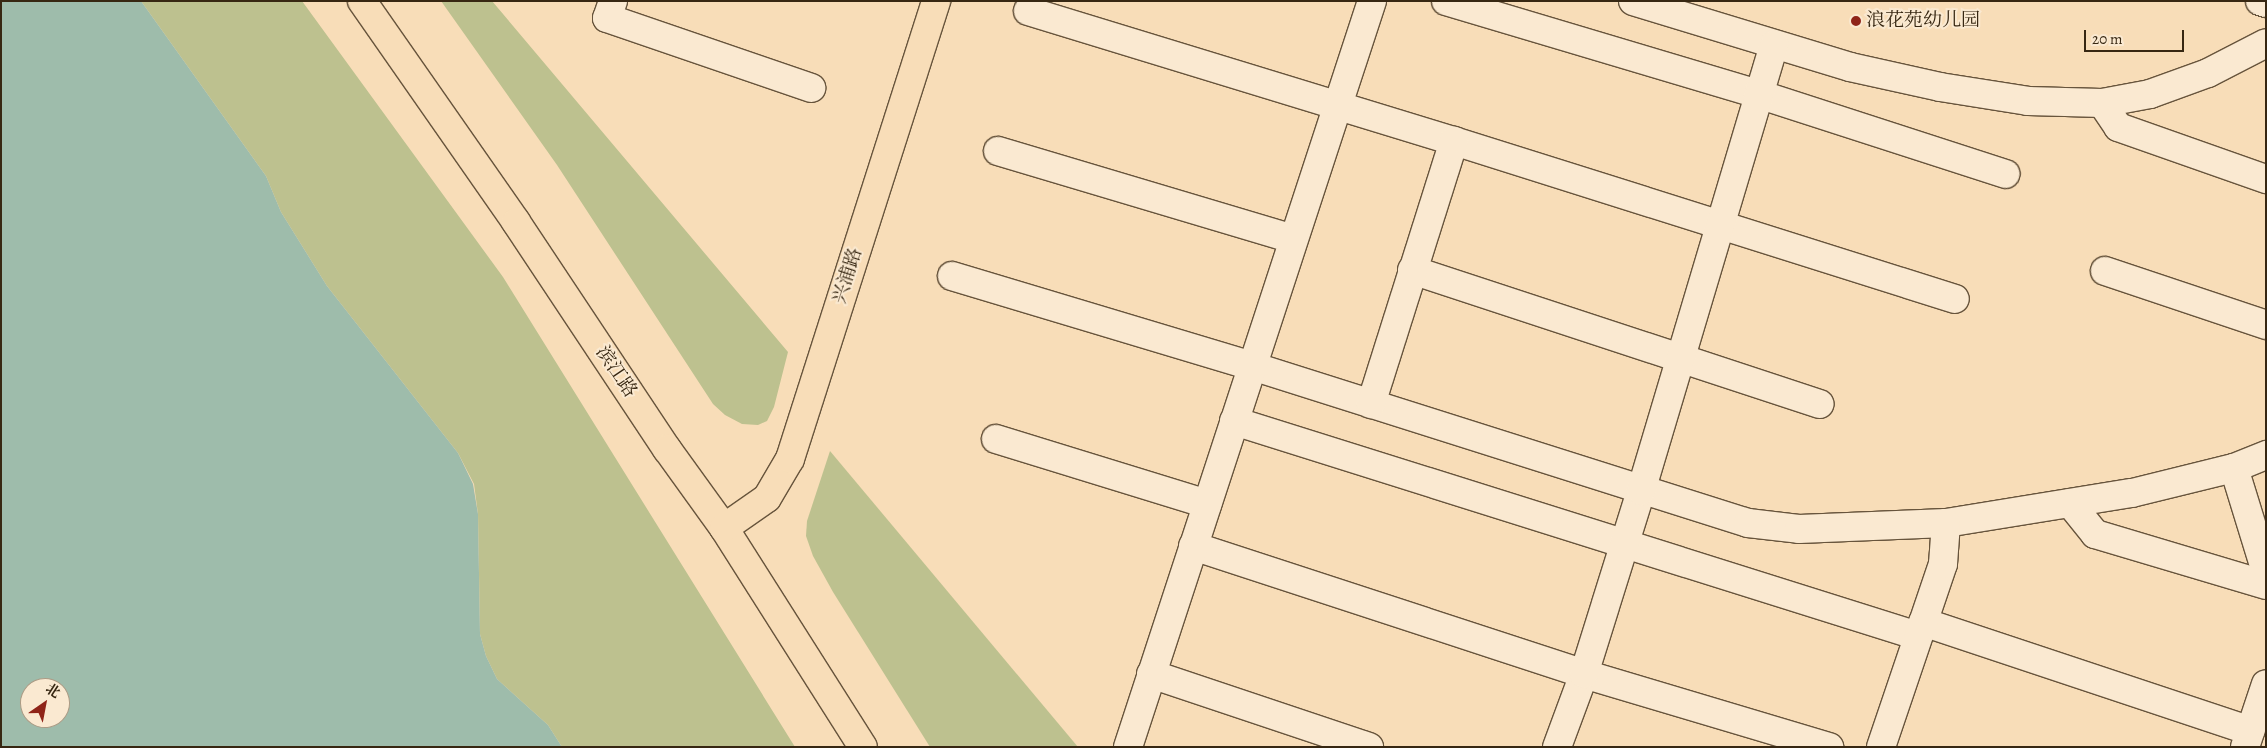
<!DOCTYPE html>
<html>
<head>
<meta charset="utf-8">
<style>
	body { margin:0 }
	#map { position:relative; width:2267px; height:748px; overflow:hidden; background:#f8ddb8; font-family:Alegreya,"Noto Serif SC",serif }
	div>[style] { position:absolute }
	.green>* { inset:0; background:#bdc18f }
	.water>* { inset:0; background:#9ebcab }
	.roads { filter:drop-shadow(1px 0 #67543c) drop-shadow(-1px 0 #67543c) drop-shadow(0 1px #67543c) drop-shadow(0 -1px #67543c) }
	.minor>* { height:28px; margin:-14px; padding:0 14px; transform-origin:14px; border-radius:14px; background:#fae9d1 }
	.major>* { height:28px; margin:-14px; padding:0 14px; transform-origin:14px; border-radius:14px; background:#f8ddb8 }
	.dots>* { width:14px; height:14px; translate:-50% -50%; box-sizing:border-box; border:2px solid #fae9d1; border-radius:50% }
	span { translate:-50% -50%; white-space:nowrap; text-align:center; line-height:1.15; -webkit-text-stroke:4px #fae9d1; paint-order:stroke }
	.poi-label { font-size:19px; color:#372712 }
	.left { translate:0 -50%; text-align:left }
	.street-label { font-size:19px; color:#372712 }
	.frame { position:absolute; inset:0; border:2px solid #372712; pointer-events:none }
	.north { position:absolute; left:20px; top:678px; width:50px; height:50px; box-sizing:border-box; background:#fae9d1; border:1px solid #ac9b85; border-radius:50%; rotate:33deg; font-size:14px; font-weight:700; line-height:20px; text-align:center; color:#372712 }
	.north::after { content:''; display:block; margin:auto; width:18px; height:22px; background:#8f2418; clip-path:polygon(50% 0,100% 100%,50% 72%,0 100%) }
	.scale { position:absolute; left:2084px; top:30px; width:100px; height:22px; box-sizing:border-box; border:2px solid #372712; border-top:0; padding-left:6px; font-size:15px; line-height:18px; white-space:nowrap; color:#372712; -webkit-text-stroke:4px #fae9d1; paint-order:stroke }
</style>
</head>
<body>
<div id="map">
	<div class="green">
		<i style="clip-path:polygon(141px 1px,302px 1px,503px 277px,795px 747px,562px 747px,548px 725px,497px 679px,486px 656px,480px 634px,478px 514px,474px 484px,458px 453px,327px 286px,281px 212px,266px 176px)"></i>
		<i style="clip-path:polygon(441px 1px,492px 1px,788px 352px,774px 407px,767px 421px,758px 425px,742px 424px,725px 415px,713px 404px,557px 165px)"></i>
		<i style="clip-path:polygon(830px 451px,1078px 747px,930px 747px,833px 592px,813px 556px,806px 536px,807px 521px)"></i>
	</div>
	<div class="water">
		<i style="clip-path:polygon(evenodd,1px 1px,141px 1px,266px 176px,281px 212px,327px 286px,458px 453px,473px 484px,478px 514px,480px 634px,486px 656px,497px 679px,548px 725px,562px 747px,1px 747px,1px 1px,30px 688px,60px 688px,60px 718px,30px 718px,30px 688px)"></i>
	</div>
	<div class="roads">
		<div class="minor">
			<i style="left:613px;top:1px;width:18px;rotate:109deg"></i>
			<i style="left:607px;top:18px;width:216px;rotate:18.9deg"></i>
			<i style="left:1446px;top:1px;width:326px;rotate:16.6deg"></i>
			<i style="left:1758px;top:94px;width:260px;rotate:17.9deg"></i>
			<i style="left:1633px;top:1px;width:227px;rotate:16.9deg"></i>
			<i style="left:1850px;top:67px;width:92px;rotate:12.5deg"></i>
			<i style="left:1940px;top:87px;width:89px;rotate:9deg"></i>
			<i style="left:2028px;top:101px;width:74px;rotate:1.5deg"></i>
			<i style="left:2102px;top:103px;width:49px;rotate:-10.6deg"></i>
			<i style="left:2150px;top:94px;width:62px;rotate:-19.9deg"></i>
			<i style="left:2208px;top:73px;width:65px;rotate:-27.3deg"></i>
			<i style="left:2260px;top:1px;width:6px;rotate:18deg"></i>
			<i style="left:1028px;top:11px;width:445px;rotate:17deg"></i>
			<i style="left:1454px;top:141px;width:525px;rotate:17.5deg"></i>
			<i style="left:2102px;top:103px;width:29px;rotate:56deg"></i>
			<i style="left:2118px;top:127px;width:157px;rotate:19.4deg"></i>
			<i style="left:998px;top:151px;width:308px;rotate:16.6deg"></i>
			<i style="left:1412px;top:270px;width:429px;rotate:18.2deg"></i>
			<i style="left:2105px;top:271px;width:170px;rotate:18.5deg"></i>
			<i style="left:952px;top:276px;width:313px;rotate:16.7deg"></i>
			<i style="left:1252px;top:366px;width:520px;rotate:17.56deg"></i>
			<i style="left:1748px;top:523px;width:51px;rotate:6.7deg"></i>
			<i style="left:1799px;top:529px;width:147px;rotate:-2.3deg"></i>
			<i style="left:1946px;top:523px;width:188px;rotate:-9.2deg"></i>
			<i style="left:2132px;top:493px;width:105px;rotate:-13.8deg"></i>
			<i style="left:2234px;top:468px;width:35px;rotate:-22deg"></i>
			<i style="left:1371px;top:404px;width:276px;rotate:-72.5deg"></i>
			<i style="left:1234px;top:421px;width:717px;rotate:17.45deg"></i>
			<i style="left:996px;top:439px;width:221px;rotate:17.1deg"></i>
			<i style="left:2234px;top:468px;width:109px;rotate:72.9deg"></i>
			<i style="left:2070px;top:503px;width:40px;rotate:51deg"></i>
			<i style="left:2095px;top:534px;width:178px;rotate:16.6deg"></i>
			<i style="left:1193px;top:546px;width:411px;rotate:18.1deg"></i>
			<i style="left:1584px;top:674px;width:256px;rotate:16.6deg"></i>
			<i style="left:1923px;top:622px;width:345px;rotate:18.4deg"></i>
			<i style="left:1151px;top:674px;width:230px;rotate:18.5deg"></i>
			<i style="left:1128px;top:747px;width:785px;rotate:-71.89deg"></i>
			<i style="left:1557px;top:747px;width:78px;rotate:-69.7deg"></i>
			<i style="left:1584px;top:674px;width:192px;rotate:-72.7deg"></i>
			<i style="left:1641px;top:491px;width:466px;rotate:-73.4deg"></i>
			<i style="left:1881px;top:747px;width:193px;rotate:-71.3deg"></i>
			<i style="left:1943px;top:564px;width:41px;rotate:-85.8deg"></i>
			<i style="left:2245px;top:747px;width:66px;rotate:-71.6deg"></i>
		</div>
		<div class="major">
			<i style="left:362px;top:1px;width:269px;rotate:55.1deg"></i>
			<i style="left:516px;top:222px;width:273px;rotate:56.4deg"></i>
			<i style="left:667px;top:449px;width:97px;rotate:54.2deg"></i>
			<i style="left:724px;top:528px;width:259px;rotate:57.6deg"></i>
			<i style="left:724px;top:528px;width:52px;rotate:-34.9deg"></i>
			<i style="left:767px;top:498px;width:45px;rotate:-59.5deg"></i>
			<i style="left:790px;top:459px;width:481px;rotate:-72.3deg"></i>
		</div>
	</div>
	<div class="dots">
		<i style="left:1856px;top:21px;background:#8f2418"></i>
	</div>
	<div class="poi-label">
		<span class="left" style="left:1866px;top:21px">浪花苑幼儿园</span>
	</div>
	<div class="street-label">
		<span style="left:848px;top:276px;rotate:-72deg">兴浦路</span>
		<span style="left:616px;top:372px;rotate:56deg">滨江路</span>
	</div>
	<div class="frame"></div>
	<div class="north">北</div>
	<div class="scale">20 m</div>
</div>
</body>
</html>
